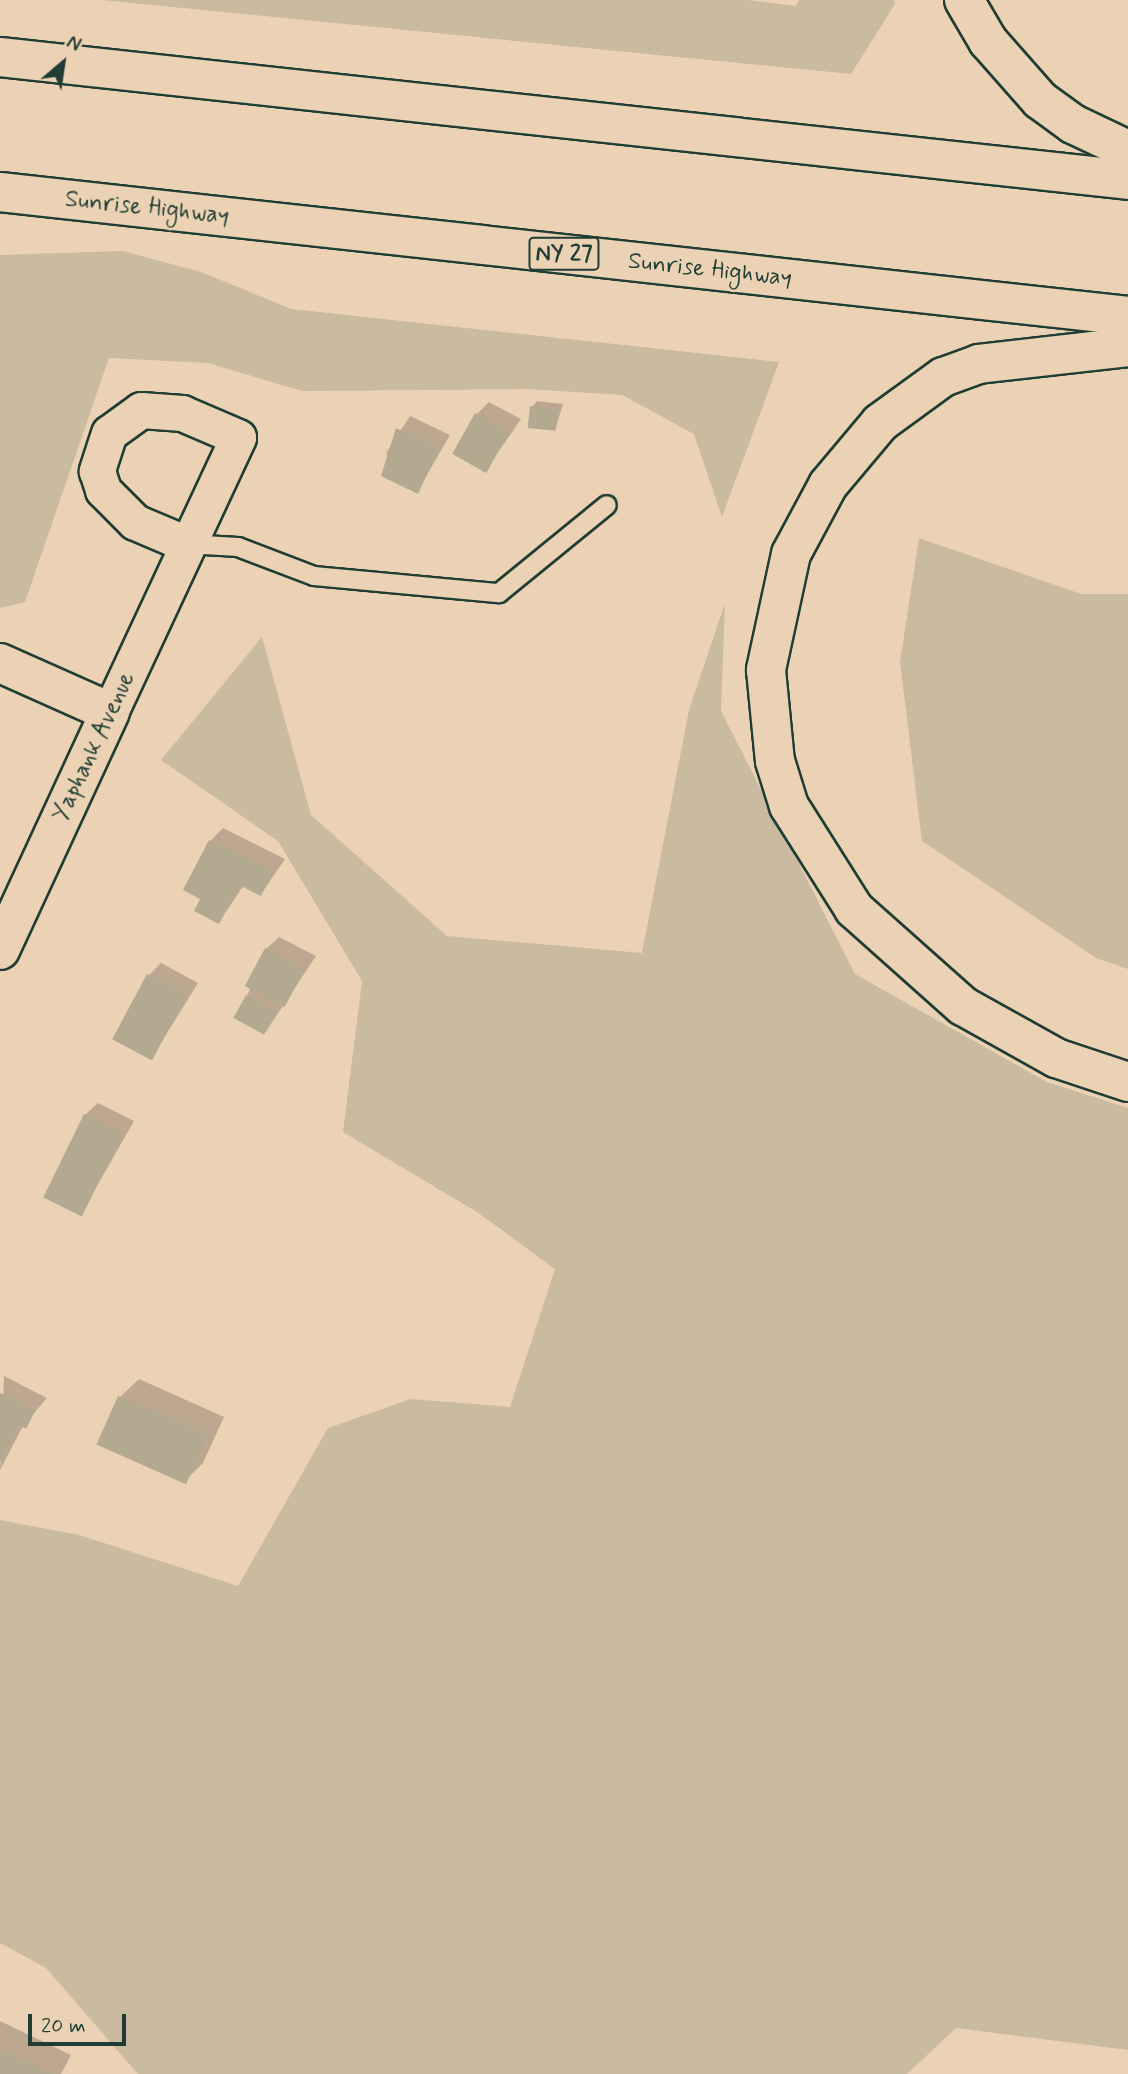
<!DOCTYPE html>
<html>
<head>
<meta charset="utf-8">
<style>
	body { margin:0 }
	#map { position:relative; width:1128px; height:2074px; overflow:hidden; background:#ecd2b4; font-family:Mynerve,sans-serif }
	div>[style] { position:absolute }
	.green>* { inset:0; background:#caba9f }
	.shadow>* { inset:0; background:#0003 }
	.building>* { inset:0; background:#b3a890; transform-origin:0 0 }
	.roads { filter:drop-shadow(2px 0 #1f3d34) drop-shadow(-2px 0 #1f3d34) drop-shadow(0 2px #1f3d34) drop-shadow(0 -2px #1f3d34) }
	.lane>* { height:18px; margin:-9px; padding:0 9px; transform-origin:9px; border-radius:9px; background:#ecd2b4 }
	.street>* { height:35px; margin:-17.5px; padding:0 17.5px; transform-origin:17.5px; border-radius:17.5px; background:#ecd2b4 }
	.secondary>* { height:38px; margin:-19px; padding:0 19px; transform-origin:19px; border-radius:19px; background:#ecd2b4 }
	.highway>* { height:38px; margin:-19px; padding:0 19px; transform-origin:19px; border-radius:19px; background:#ecd2b4 }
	span { translate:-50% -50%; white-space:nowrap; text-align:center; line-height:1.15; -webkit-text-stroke:5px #ecd2b4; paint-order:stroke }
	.shield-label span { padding:2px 5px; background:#ecd2b4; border:2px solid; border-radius:5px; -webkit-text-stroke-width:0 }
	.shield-label { font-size:23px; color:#1f3d34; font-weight:700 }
	.street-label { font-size:24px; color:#1f3d34 }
	.north { position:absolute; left:28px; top:28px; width:70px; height:70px; -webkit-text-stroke:5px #ecd2b4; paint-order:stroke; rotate:29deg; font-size:19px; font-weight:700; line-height:28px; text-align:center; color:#1f3d34 }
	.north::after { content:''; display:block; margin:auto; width:24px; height:32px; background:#1f3d34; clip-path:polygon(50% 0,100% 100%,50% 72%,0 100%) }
	.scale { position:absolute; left:28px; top:2014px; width:98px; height:32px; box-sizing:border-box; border:4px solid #1f3d34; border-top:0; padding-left:9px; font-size:21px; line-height:24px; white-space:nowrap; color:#1f3d34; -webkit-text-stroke:5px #ecd2b4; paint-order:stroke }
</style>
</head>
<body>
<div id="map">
	<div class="green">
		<i style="clip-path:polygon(101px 0,747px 0,796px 6px,799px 0,894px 0,895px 4px,851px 74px)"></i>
		<i style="clip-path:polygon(123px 251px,201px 272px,291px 309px,779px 362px,722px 517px,694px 434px,622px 395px,527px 389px,302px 391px,208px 363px,109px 358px,25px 602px,0 608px,0 255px)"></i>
		<i style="clip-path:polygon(919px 538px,1081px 594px,1128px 594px,1128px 969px,1096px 958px,922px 841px,900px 662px)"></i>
		<i style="clip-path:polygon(725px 603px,721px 711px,855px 974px,1047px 1082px,1128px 1108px,1128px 2050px,956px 2028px,907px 2074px,138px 2074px,46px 1968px,0 1943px,0 1520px,79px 1535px,238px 1586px,328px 1428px,411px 1399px,510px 1407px,555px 1269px,477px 1212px,343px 1132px,362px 981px,278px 841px,161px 760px,262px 637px,311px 815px,447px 936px,642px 953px,689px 710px)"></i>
	</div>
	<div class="shadow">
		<i style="clip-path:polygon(537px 401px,563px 404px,555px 430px,532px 407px)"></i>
		<i style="clip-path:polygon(489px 402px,521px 419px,486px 470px,477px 414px)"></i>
		<i style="clip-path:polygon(410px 416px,450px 435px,417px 492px,386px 453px)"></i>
		<i style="clip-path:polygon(223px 828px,285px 859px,261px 894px,244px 885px,219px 922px,203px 898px,210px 841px)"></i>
		<i style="clip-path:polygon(279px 937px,316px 956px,265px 1033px,247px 996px,266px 949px)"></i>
		<i style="clip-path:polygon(161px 963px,198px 983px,151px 1059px,149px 975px)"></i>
		<i style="clip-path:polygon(98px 1103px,134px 1121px,81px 1214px,85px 1115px)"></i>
		<i style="clip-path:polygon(4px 1376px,47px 1398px,23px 1426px,0 1470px)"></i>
		<i style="clip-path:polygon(139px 1379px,224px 1417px,203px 1463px,184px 1482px,120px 1397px)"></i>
		<i style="clip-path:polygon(0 2021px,71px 2055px,61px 2074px,0 2074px)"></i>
	</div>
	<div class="building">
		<i style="left:530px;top:406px;width:28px;height:22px;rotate:6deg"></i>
		<i style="left:475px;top:413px;width:39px;height:47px;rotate:29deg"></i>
		<i style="clip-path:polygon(396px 428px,439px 448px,418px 494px,381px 476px)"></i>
		<i style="clip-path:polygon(209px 840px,273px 872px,261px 896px,239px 885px,219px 924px,194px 911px,200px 899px,183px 890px)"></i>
		<i style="left:265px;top:948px;width:45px;height:43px;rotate:28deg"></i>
		<i style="left:147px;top:974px;width:45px;height:74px;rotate:28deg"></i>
		<i style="left:246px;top:995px;width:35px;height:26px;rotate:29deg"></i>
		<i style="left:84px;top:1114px;width:43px;height:93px;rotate:26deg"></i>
		<i style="clip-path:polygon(0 1393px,35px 1411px,26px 1429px,19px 1425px,0 1461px)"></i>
		<i style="left:118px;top:1396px;width:98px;height:53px;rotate:24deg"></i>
		<i style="clip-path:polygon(0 2049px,53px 2074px,0 2074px)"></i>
	</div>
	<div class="roads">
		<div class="lane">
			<i style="left:187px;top:544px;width:51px;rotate:3.4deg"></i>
			<i style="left:238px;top:547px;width:81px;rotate:20.9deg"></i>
			<i style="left:314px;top:576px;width:186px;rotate:5.3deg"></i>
			<i style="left:499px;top:593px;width:139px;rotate:-39.2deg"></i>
		</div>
		<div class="street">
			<i style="left:110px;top:712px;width:303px;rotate:-65deg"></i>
			<i style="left:238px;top:437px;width:61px;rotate:-156.8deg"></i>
			<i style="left:182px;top:413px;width:41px;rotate:-175.8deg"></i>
			<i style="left:141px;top:410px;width:39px;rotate:144deg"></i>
			<i style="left:109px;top:433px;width:40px;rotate:108deg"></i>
			<i style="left:97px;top:471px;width:20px;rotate:72deg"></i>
			<i style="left:103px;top:490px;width:45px;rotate:45deg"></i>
			<i style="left:135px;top:522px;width:56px;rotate:22.9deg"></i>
		</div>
		<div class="secondary">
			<i style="left:0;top:663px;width:120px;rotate:24deg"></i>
			<i style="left:110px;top:712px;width:262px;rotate:114.8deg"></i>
		</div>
		<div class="highway">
			<i style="left:964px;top:0;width:48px;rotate:59.7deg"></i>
			<i style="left:988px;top:41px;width:79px;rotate:48.6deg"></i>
			<i style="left:1040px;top:100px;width:41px;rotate:36deg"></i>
			<i style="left:1073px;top:124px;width:61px;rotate:25.3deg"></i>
			<i style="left:0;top:57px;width:1135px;rotate:6.22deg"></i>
			<i style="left:0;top:192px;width:1135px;rotate:6.27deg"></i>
			<i style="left:1128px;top:347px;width:150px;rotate:173.5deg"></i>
			<i style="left:979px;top:364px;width:38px;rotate:160deg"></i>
			<i style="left:943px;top:377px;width:78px;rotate:143.9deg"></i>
			<i style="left:880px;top:423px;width:81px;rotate:130deg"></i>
			<i style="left:828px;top:485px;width:78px;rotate:118.2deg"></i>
			<i style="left:791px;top:554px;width:119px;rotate:102.2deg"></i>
			<i style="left:766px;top:670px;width:91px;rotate:84.4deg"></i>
			<i style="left:775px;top:761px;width:47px;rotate:72.7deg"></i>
			<i style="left:789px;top:806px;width:122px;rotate:57.7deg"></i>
			<i style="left:854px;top:909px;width:146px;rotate:41.7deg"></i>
			<i style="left:963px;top:1006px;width:107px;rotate:29.2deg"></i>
			<i style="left:1056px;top:1058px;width:76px;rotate:18.4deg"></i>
		</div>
	</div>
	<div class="shield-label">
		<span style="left:564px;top:254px">NY 27</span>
	</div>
	<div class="street-label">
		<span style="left:147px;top:208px;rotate:6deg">Sunrise Highway</span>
		<span style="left:710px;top:270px;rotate:6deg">Sunrise Highway</span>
		<span style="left:94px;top:747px;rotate:-65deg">Yaphank Avenue</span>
	</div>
	<div class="north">N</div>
	<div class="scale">20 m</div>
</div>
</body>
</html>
